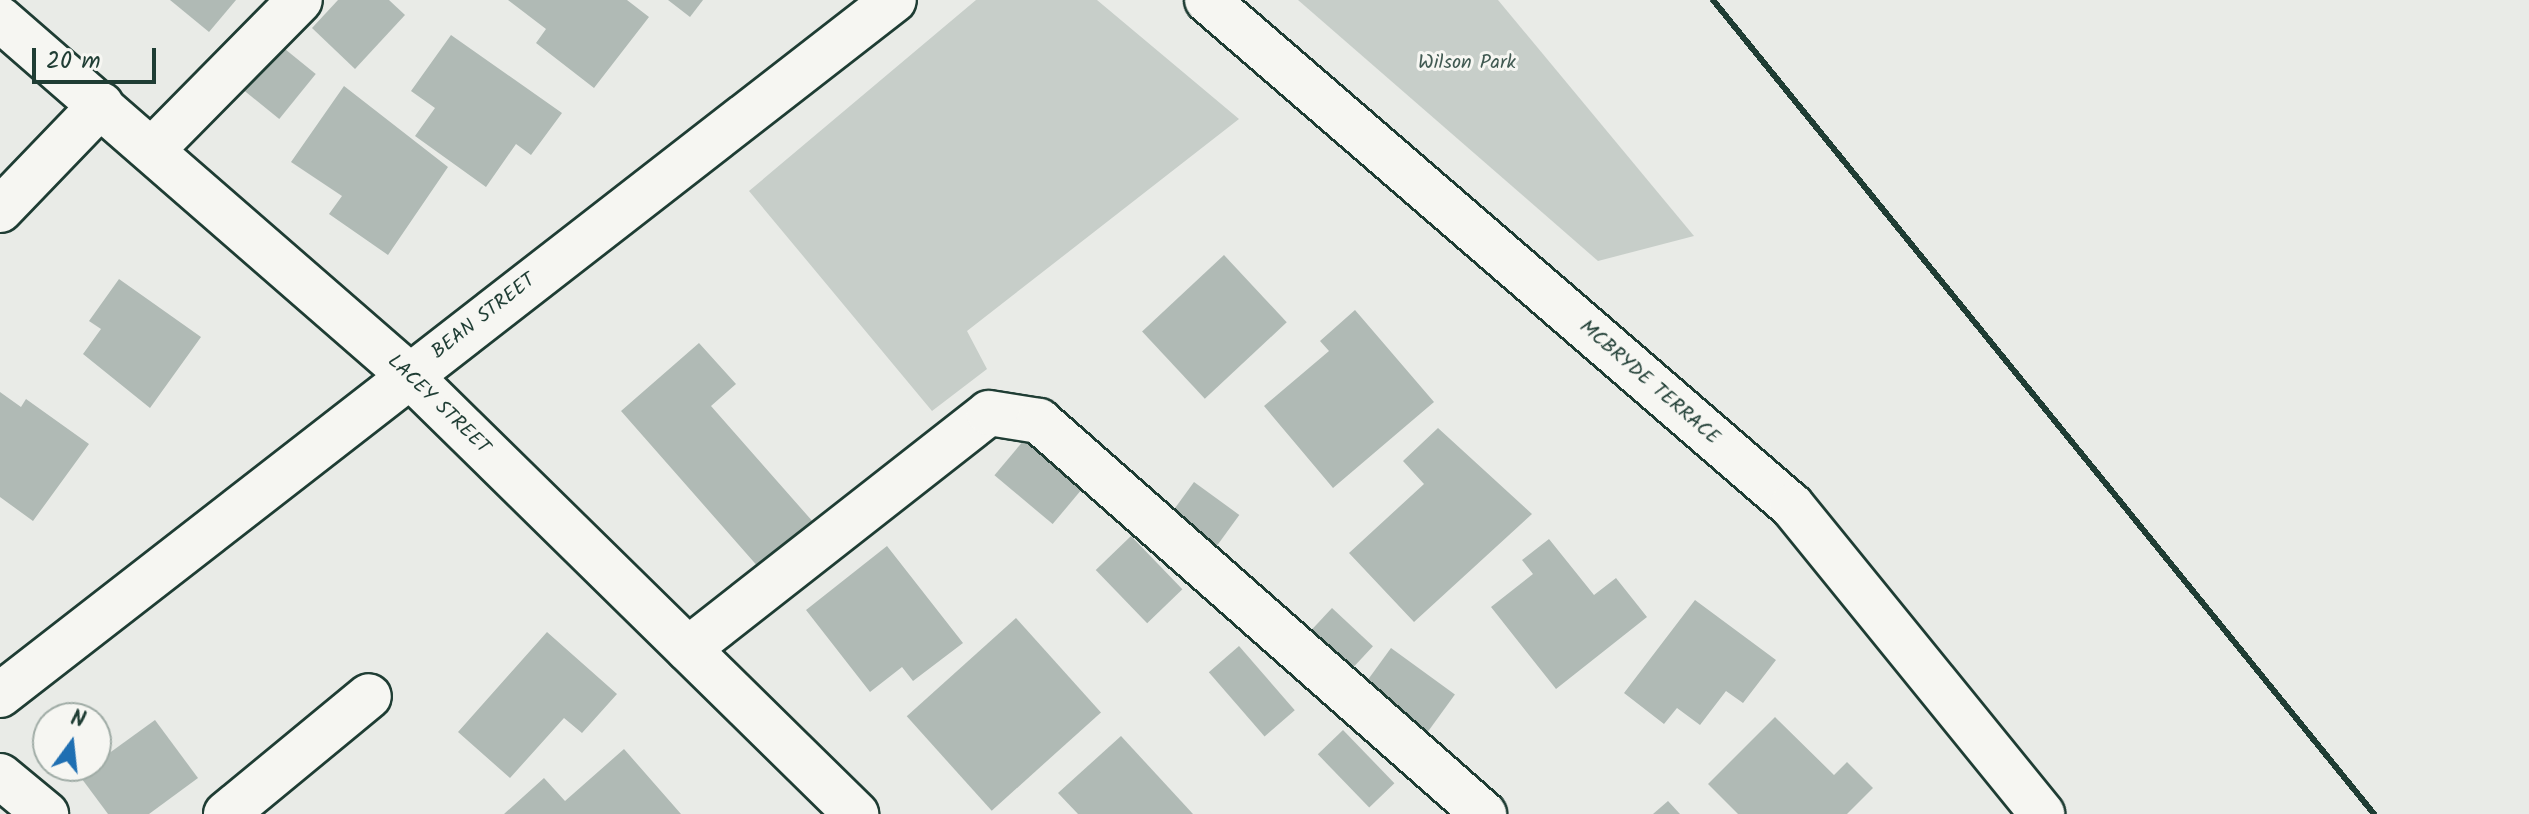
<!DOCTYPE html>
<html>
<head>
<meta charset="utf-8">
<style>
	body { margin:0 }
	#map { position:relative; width:2529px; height:814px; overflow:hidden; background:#e9ebe7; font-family:Kalam,sans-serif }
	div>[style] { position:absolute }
	.green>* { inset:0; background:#c7cec9 }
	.building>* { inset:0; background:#b0bab5; transform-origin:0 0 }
	.roads { filter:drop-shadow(2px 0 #1f3d34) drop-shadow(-2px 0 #1f3d34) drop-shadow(0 2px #1f3d34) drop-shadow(0 -2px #1f3d34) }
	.minor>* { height:44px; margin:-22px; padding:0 22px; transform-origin:22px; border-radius:22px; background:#f6f6f2 }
	.major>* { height:44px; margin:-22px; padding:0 22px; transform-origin:22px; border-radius:22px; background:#f6f6f2 }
	.rail>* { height:6px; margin:-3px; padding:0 3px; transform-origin:3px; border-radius:3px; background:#1f3d34 }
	span { translate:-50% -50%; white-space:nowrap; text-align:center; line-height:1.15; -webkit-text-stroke:6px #f6f6f2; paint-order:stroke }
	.park-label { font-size:20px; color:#415a52 }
	.street-label { font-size:20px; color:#1f3d34 }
	.north { position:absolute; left:32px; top:702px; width:80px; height:80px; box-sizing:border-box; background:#f6f6f2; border:2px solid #a0aca6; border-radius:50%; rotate:15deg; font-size:22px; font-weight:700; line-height:32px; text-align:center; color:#1f3d34 }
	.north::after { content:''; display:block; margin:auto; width:28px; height:36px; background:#1f6fb2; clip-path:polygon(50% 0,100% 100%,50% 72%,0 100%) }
	.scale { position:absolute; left:32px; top:48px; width:124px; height:36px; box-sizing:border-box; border:4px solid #1f3d34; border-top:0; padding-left:10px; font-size:24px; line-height:28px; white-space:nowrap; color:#1f3d34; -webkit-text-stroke:6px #f6f6f2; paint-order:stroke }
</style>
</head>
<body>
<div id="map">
	<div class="green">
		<i style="clip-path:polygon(976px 0,1097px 0,1239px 119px,967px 331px,987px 369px,932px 411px,749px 191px)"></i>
		<i style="clip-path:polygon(1298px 0,1498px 0,1694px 236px,1598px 261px)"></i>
	</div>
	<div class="building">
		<i style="clip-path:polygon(170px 0,236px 0,209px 32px)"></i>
		<i style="clip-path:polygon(338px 0,389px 0,405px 15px,355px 69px,312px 28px)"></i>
		<i style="clip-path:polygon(508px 0,627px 0,649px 17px,594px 88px,536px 43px,546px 29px)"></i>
		<i style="clip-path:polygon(668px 0,703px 0,690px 17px)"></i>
		<i style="clip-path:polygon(451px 35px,562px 113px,531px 155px,516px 144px,486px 187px,415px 136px,435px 108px,411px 91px)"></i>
		<i style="left:280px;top:45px;width:46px;height:58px;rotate:39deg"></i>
		<i style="clip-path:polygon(344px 86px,448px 167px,388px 255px,329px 214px,342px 196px,291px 162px)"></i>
		<i style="left:1224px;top:255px;width:92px;height:112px;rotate:47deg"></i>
		<i style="clip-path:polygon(119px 279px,201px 337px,150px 408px,83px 354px,101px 329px,89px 321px)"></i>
		<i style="clip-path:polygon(1355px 310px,1434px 402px,1333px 488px,1264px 406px,1329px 351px,1320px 341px)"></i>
		<i style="clip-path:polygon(699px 343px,736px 384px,711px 406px,814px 523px,760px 569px,621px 411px)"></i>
		<i style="clip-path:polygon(0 392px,21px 407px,26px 399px,89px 444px,33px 521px,0 497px)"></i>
		<i style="clip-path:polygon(1438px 428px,1532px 514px,1414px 622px,1349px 553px,1424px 484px,1403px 461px)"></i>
		<i style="left:1024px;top:440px;width:76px;height:46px;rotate:40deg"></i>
		<i style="left:1194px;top:482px;width:56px;height:39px;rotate:36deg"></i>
		<i style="left:1131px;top:536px;width:74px;height:49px;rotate:46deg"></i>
		<i style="clip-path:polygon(1549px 539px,1594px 595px,1616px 578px,1647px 617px,1556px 689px,1491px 607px,1533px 574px,1522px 560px)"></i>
		<i style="clip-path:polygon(887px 546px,963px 643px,913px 681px,902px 667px,870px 692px,806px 610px)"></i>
		<i style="clip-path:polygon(1695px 600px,1776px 660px,1743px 703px,1726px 691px,1700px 725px,1677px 708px,1664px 724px,1624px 693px)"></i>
		<i style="left:1332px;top:608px;width:56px;height:38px;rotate:43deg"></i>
		<i style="left:1016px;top:618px;width:127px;height:147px;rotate:48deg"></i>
		<i style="clip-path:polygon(547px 632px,617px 694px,582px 733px,564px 718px,510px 778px,458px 732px)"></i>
		<i style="left:1239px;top:646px;width:85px;height:40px;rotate:49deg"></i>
		<i style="left:1391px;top:648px;width:79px;height:51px;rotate:36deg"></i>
		<i style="clip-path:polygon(1775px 717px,1834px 775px,1847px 762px,1873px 788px,1847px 814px,1738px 814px,1708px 784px)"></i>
		<i style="clip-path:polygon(155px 720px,198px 778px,149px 814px,108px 814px,79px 775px)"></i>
		<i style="left:1343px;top:730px;width:74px;height:35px;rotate:46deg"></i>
		<i style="clip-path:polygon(1121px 736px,1193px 814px,1078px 814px,1058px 793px)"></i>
		<i style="clip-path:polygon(624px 749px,681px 814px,504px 814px,544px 778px,565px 801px)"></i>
		<i style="clip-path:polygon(1668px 801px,1680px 814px,1653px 814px)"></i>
	</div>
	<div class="roads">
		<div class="minor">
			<i style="left:0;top:19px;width:542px;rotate:41.04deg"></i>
			<i style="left:409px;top:375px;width:627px;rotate:44.48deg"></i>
			<i style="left:153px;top:149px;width:209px;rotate:-45.4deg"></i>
			<i style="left:0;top:210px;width:146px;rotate:-46.1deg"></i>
			<i style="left:688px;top:649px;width:382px;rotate:-38.1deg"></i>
			<i style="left:989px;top:413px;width:51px;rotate:9.1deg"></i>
			<i style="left:1039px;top:421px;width:594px;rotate:41.45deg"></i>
			<i style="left:0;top:695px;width:1132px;rotate:-37.86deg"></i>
			<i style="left:0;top:776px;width:60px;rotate:39.6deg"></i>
			<i style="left:226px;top:814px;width:185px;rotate:-39.5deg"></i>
		</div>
		<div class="major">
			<i style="left:1207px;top:0;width:773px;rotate:40.86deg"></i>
			<i style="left:1792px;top:506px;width:397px;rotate:50.9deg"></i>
		</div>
	</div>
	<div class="rail">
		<i style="left:1713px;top:0;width:1049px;rotate:50.92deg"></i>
	</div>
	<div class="park-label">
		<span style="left:1467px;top:63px">Wilson Park</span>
	</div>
	<div class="street-label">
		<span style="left:484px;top:317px;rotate:-38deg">BEAN STREET</span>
		<span style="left:1649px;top:383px;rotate:41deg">MCBRYDE TERRACE</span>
		<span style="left:438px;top:405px;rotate:44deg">LACEY STREET</span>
	</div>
	<div class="north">N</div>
	<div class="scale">20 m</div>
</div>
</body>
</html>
